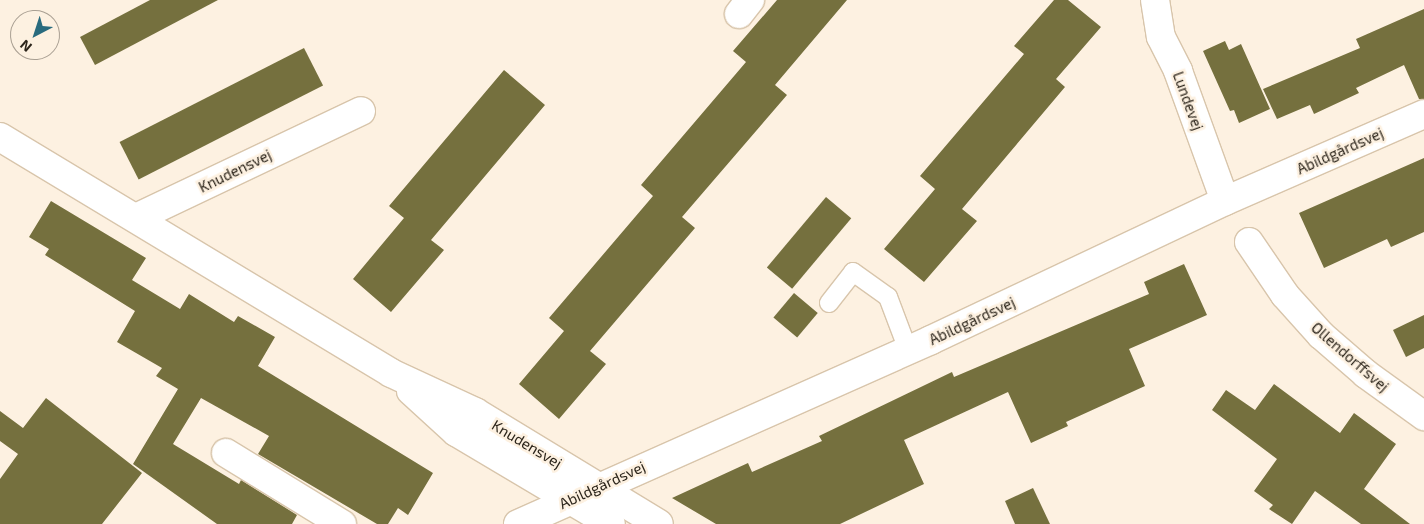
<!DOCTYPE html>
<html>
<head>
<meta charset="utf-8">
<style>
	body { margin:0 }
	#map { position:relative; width:1424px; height:524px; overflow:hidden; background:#fdf1e1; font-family:"Exo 2",sans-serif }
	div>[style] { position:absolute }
	.building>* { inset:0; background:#75703e; transform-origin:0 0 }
	.roads { filter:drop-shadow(1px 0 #d8c5ab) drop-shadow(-1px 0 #d8c5ab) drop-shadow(0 1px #d8c5ab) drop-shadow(0 -1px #d8c5ab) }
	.lane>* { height:18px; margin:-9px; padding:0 9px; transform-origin:9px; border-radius:9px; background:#fff }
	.street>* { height:28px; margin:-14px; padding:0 14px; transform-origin:14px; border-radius:14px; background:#fff }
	span { translate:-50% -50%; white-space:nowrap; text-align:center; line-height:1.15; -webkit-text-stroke:5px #fdf1e1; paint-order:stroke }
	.street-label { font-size:15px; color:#2c251b }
	.north { position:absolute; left:10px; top:10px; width:50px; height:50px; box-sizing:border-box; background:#fdf1e1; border:1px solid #a99f92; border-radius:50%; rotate:220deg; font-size:14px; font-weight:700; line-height:20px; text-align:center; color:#2c251b }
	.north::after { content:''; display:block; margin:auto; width:18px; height:22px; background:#296b7e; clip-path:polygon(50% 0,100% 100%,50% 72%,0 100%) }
</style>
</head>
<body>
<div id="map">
	<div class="building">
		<i style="clip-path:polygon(150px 0,218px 0,95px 65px,80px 37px)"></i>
		<i style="clip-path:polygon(777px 0,847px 0,775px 85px,787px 95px,682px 217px,695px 228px,590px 351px,606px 364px,559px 419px,519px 384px,564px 331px,549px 318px,653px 196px,641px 185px,746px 62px,733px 51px)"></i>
		<i style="clip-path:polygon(1054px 0,1068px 0,1101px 27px,1056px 79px,1065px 87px,962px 209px,977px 221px,924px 282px,884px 249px,935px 189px,920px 176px,1024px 54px,1014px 46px)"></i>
		<i style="clip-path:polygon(1424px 9px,1424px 99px,1419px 99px,1404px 65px,1356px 88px,1359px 93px,1314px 114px,1310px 105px,1277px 119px,1263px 89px,1360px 48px,1356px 39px)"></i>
		<i style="clip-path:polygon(1225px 41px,1229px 50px,1241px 44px,1270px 109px,1239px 123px,1234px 110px,1230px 111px,1203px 51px)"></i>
		<i style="left:304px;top:48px;width:42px;height:207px;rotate:63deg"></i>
		<i style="clip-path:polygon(504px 70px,545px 105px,431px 240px,444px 250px,391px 312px,353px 279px,404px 218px,389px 206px)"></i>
		<i style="clip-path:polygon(1424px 158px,1424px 232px,1391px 247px,1387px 239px,1324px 268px,1299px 213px)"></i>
		<i style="left:826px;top:197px;width:33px;height:92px;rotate:40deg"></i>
		<i style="clip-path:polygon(51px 201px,146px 258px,132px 280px,180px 309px,189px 294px,234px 322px,238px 316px,275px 337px,258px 366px,433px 473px,408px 515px,398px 508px,388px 524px,377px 524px,258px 454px,269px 436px,201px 398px,173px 444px,239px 484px,241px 480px,297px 515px,292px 524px,217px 524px,133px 464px,178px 389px,156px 376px,162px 368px,117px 342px,135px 311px,45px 255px,49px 249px,29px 237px)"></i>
		<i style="clip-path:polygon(1184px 264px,1207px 315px,1129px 349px,1145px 386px,1066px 422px,1068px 426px,1031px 443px,1008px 392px,904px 440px,924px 484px,840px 524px,716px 524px,672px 498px,748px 463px,752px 472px,822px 441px,819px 436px,952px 372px,954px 377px,1149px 294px,1144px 282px)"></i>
		<i style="left:794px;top:293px;width:31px;height:32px;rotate:40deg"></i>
		<i style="clip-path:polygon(1424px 315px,1424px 348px,1406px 357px,1393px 330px)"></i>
		<i style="clip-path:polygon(1274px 384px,1340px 433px,1354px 413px,1396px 444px,1364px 489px,1410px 524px,1361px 524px,1315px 491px,1292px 524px,1269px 509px,1273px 505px,1254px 491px,1277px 459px,1212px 410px,1226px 390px,1255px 410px)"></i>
		<i style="clip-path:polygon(46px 398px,142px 473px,102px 524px,0 524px,0 479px,18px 454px,0 441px,0 411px,23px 428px)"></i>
		<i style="clip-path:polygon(1033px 488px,1050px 524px,1015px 524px,1005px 501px)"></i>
	</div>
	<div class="roads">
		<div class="lane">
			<i style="left:829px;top:303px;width:39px;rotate:-52deg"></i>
			<i style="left:853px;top:272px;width:43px;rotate:35.5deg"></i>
			<i style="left:888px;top:297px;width:57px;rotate:69.3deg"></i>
		</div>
		<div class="street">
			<i style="left:1155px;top:0;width:37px;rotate:81deg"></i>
			<i style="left:1161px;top:37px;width:38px;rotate:63deg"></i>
			<i style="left:1178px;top:71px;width:138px;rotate:70.1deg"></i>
			<i style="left:739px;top:14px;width:18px;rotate:-52deg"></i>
			<i style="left:0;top:137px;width:457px;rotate:31.1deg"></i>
			<i style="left:391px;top:373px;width:93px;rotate:24.9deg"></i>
			<i style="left:475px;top:412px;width:215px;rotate:31.3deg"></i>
			<i style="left:136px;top:218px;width:249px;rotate:-25.4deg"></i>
			<i style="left:1249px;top:242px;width:64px;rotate:55.8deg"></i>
			<i style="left:1285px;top:295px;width:54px;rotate:48deg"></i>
			<i style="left:1321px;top:335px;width:60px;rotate:40.9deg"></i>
			<i style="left:1366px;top:374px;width:72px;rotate:35.9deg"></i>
			<i style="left:411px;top:391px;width:61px;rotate:42.3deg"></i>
			<i style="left:456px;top:432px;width:180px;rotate:30.7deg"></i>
			<i style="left:226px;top:453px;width:136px;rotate:31.5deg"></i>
			<i style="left:518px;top:524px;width:452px;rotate:-24deg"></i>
			<i style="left:931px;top:340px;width:325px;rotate:-25.3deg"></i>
			<i style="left:1225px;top:201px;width:217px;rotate:-23.6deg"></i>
		</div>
	</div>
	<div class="street-label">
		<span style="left:1188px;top:101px;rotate:70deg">Lundevej</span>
		<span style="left:1340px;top:151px;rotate:-24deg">Abildgårdsvej</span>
		<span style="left:235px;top:171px;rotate:-26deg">Knudensvej</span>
		<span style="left:972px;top:321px;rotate:-25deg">Abildgårdsvej</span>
		<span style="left:1350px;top:357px;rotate:41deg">Ollendorffsvej</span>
		<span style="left:527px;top:444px;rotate:31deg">Knudensvej</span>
		<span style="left:602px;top:485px;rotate:-25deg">Abildgårdsvej</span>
	</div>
	<div class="north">N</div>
</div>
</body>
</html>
